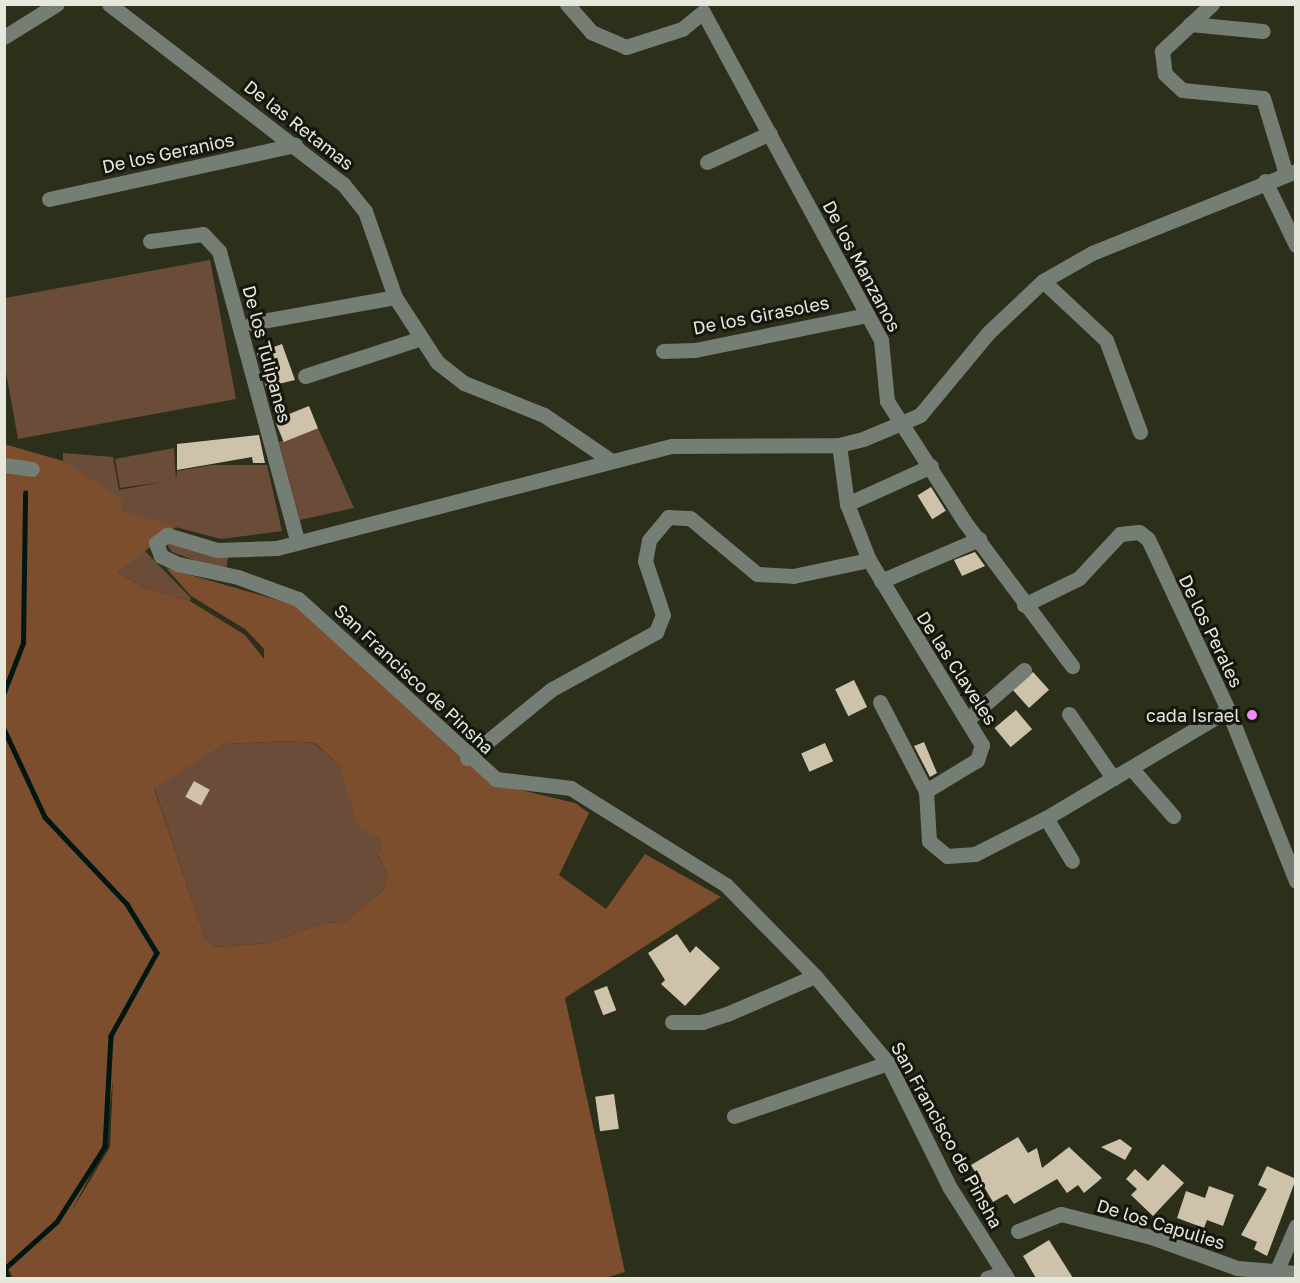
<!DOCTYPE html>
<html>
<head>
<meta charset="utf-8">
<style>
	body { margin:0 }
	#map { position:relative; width:1300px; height:1283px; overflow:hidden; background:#2c2f1a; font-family:"Golos Text",sans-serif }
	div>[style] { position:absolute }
	.green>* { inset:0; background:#6a4c38 }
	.forest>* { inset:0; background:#7c4e2e }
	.stream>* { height:4.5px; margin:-2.25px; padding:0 2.25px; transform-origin:2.25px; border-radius:2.25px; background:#021712 }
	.building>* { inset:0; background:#cec2aa; transform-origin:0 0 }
	.minor>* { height:15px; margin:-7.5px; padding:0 7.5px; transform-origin:7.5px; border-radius:7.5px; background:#757e75 }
	.dots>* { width:16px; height:16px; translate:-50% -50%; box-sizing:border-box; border:3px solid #15160d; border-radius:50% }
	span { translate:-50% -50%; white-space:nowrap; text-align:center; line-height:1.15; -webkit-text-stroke:6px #15160d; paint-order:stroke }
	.street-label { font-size:18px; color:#e6e8db }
	.poi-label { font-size:18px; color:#e6e8db }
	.right { translate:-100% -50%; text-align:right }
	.frame { position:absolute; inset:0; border:6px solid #e6e8db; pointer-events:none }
</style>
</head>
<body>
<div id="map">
	<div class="green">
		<i style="clip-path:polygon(210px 260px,236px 399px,18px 439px,5px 367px,5px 298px)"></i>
		<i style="clip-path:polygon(318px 428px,354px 508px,300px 520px,279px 442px)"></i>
		<i style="clip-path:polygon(174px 448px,176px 480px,177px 471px,212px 465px,267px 465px,282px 531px,221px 539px,141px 518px,121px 510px,63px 461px,63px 453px,113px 457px,119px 490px,163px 482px,120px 488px,115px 459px)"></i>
		<i style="clip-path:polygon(166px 543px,228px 556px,226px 572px,172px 552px)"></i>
		<i style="clip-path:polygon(144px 550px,191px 598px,190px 601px,143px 587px,118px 572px)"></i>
		<i style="clip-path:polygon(289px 741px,314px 743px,339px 765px,370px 830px,380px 838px,384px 849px,377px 855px,387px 873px,384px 889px,345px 922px,324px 923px,268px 943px,218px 947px,206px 940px,154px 788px,225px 744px)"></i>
	</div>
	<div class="forest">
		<i style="clip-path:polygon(evenodd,4px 444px,63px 461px,123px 500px,121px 510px,176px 527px,118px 572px,143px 587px,190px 601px,245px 635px,264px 659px,264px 649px,245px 629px,191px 596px,166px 568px,295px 605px,495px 784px,575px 803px,589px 813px,559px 875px,606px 909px,645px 854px,721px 897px,565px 998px,625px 1272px,605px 1278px,13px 1278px,4px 1260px,4px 444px,289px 741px,315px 743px,339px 765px,359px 828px,380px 838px,383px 849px,377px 854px,387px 873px,384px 889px,345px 922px,324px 923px,268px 943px,218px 947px,206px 940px,154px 789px,225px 744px,289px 741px,4px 444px,113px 1079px,110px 1147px,71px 1212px,105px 1147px,113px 1079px)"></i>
	</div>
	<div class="stream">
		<i style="left:4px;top:692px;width:53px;rotate:-68.8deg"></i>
		<i style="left:23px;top:643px;width:150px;rotate:-89.2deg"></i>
		<i style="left:4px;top:729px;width:97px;rotate:65deg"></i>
		<i style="left:45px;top:817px;width:120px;rotate:46.7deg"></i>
		<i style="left:127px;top:904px;width:57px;rotate:58.5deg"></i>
		<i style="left:157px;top:953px;width:95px;rotate:119deg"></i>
		<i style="left:111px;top:1036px;width:111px;rotate:93.1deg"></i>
		<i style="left:105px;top:1147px;width:89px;rotate:122.6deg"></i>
		<i style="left:57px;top:1222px;width:70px;rotate:137.9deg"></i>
		<i style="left:5px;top:1269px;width:9px;rotate:77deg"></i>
	</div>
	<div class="building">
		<i style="clip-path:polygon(282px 344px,295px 380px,266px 387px,257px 353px)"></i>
		<i style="left:309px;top:406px;width:24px;height:37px;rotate:68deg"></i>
		<i style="clip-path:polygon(259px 435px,265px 463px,253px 463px,252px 457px,177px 470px,177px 444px)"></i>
		<i style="left:931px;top:487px;width:28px;height:16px;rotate:58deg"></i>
		<i style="clip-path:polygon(975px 552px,985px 566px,962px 576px,954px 560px)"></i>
		<i style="left:1033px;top:672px;width:24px;height:27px;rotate:48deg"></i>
		<i style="left:854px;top:680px;width:30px;height:21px;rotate:64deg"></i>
		<i style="left:1016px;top:710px;width:25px;height:28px;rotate:50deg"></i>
		<i style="clip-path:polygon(924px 742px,937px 773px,930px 777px,914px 746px)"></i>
		<i style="left:825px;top:743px;width:20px;height:26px;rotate:66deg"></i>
		<i style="left:194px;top:781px;width:18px;height:18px;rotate:29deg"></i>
		<i style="clip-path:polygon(677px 934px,690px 953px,696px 946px,720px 968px,685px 1006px,661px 984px,665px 980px,648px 953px)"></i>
		<i style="left:607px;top:986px;width:26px;height:14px;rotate:69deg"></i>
		<i style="left:614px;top:1094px;width:35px;height:19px;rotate:82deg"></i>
		<i style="clip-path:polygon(1018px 1137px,1028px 1153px,1037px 1148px,1042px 1168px,1069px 1147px,1102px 1178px,1084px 1193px,1078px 1185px,1067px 1193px,1057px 1179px,1014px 1204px,1007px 1194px,993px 1202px,971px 1165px)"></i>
		<i style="clip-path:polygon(1120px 1139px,1132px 1148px,1125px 1160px,1101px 1147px)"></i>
		<i style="clip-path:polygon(1163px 1164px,1184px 1183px,1153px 1216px,1131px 1195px,1137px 1189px,1126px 1179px,1135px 1169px,1148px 1181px)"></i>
		<i style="clip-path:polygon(1267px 1166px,1296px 1179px,1267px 1256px,1254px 1249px,1257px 1242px,1241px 1235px,1267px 1189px,1258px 1185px)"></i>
		<i style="clip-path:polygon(1209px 1186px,1234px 1195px,1223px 1226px,1207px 1220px,1204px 1228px,1177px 1218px,1186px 1191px,1205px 1198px)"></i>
		<i style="clip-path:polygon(1049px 1240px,1073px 1278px,1036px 1278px,1023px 1256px)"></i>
	</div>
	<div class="minor">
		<i style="left:109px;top:4px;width:295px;rotate:37.6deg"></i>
		<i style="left:343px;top:184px;width:35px;rotate:51deg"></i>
		<i style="left:365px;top:211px;width:91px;rotate:70.8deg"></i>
		<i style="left:395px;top:297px;width:77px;rotate:57.1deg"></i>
		<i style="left:437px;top:362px;width:34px;rotate:38deg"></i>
		<i style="left:464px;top:383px;width:86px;rotate:21.8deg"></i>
		<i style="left:544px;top:415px;width:80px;rotate:34.3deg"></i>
		<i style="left:567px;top:4px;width:37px;rotate:49deg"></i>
		<i style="left:591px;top:32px;width:38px;rotate:23deg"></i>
		<i style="left:626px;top:47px;width:59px;rotate:-17.8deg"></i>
		<i style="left:682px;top:29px;width:27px;rotate:-39deg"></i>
		<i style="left:703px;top:12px;width:373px;rotate:61.5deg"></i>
		<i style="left:881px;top:340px;width:61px;rotate:84.4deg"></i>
		<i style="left:887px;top:401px;width:143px;rotate:57.3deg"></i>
		<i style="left:964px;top:521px;width:181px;rotate:53.3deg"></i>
		<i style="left:1212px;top:4px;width:69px;rotate:136.8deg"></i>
		<i style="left:1162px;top:51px;width:23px;rotate:83deg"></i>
		<i style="left:1165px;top:74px;width:23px;rotate:43deg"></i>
		<i style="left:1182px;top:90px;width:81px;rotate:5.6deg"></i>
		<i style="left:1263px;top:98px;width:79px;rotate:73.2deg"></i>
		<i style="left:1190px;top:24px;width:73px;rotate:5.5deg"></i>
		<i style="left:4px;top:37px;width:62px;rotate:-31.9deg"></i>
		<i style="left:707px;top:162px;width:69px;rotate:-24.7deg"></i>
		<i style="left:1265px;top:181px;width:71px;rotate:64.2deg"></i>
		<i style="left:49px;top:199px;width:252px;rotate:-12.4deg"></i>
		<i style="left:150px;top:241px;width:53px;rotate:-7.5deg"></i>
		<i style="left:203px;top:234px;width:23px;rotate:47deg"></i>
		<i style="left:219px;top:251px;width:302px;rotate:74.9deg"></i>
		<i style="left:1043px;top:281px;width:86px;rotate:43.1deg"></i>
		<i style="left:1106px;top:340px;width:98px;rotate:69.7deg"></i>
		<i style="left:252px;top:323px;width:145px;rotate:-10.3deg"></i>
		<i style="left:663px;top:351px;width:32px;rotate:-2deg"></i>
		<i style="left:695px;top:350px;width:176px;rotate:-11.5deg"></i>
		<i style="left:305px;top:376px;width:119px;rotate:-18.1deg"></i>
		<i style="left:839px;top:445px;width:60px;rotate:82.3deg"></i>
		<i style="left:847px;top:504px;width:60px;rotate:68.6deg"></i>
		<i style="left:869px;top:560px;width:217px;rotate:58.6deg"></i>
		<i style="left:982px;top:745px;width:16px;rotate:108deg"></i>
		<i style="left:977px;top:760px;width:60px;rotate:148.7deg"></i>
		<i style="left:926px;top:791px;width:50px;rotate:86.6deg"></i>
		<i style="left:929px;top:841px;width:23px;rotate:40deg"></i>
		<i style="left:947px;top:856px;width:28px;rotate:-4deg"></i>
		<i style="left:975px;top:854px;width:80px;rotate:-26.9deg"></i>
		<i style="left:1046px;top:818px;width:212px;rotate:-30.7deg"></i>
		<i style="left:4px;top:465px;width:28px;rotate:8deg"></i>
		<i style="left:847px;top:504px;width:92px;rotate:-24.3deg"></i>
		<i style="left:881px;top:581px;width:107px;rotate:-23.2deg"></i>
		<i style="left:1024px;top:605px;width:61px;rotate:-26.1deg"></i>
		<i style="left:1079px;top:578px;width:60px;rotate:-47deg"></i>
		<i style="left:1120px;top:534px;width:19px;rotate:-6deg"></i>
		<i style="left:1139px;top:532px;width:11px;rotate:38deg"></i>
		<i style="left:1148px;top:539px;width:189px;rotate:64.9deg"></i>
		<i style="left:1228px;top:710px;width:184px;rotate:68.3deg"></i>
		<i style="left:880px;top:702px;width:100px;rotate:62.7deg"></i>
		<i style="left:1069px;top:714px;width:78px;rotate:55.5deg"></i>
		<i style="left:969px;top:718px;width:73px;rotate:-41.1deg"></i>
		<i style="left:467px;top:758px;width:109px;rotate:-39.1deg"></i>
		<i style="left:552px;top:689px;width:119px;rotate:-28.7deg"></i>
		<i style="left:656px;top:632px;width:18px;rotate:-68deg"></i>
		<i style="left:663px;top:615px;width:57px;rotate:-108.4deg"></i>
		<i style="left:645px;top:561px;width:21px;rotate:-79deg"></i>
		<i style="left:649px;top:540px;width:30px;rotate:-50deg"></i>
		<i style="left:668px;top:517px;width:22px;rotate:3deg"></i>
		<i style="left:690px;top:518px;width:87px;rotate:39.9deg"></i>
		<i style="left:757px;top:574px;width:36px;rotate:3deg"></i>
		<i style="left:793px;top:576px;width:78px;rotate:-11.9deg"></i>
		<i style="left:1131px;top:768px;width:64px;rotate:48.8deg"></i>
		<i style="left:1046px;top:818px;width:50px;rotate:58.8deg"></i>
		<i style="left:672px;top:1022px;width:30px"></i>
		<i style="left:702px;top:1022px;width:26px;rotate:-18deg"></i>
		<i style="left:727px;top:1014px;width:96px;rotate:-23.4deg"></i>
		<i style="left:734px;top:1116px;width:163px;rotate:-19deg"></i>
		<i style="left:1018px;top:1231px;width:46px;rotate:-21.6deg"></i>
		<i style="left:1061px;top:1214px;width:93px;rotate:14.3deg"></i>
		<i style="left:1151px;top:1237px;width:91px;rotate:19.8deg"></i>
		<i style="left:1237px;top:1268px;width:59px;rotate:4.8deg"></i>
		<i style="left:1276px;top:1272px;width:50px;rotate:-66.5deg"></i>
		<i style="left:987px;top:1278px;width:18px;rotate:-16deg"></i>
		<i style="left:1007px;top:1278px;width:107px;rotate:-122.3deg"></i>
		<i style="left:950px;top:1188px;width:140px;rotate:-116.4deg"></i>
		<i style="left:888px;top:1063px;width:114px;rotate:-130deg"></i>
		<i style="left:815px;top:976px;width:127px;rotate:-134.4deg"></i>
		<i style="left:726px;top:885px;width:183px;rotate:-148deg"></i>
		<i style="left:571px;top:788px;width:76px;rotate:-173.2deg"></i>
		<i style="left:496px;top:779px;width:268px;rotate:-137.7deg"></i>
		<i style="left:298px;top:599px;width:64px;rotate:-159.9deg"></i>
		<i style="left:238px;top:577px;width:61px;rotate:-167.8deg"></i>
		<i style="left:178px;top:564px;width:19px;rotate:-155deg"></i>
		<i style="left:161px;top:556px;width:14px;rotate:-111deg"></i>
		<i style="left:156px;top:543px;width:14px;rotate:-36deg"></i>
		<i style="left:167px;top:535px;width:52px;rotate:16.7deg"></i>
		<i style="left:217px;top:550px;width:60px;rotate:-1.9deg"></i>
		<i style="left:277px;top:548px;width:408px;rotate:-14.5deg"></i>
		<i style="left:672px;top:446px;width:167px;rotate:-0.3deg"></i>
		<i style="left:839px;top:445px;width:25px;rotate:-14deg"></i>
		<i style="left:863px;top:439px;width:62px;rotate:-22.8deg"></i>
		<i style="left:920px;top:415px;width:108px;rotate:-50.3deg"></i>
		<i style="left:989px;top:332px;width:74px;rotate:-43.4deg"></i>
		<i style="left:1043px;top:281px;width:56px;rotate:-29.7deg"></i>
		<i style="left:1092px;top:253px;width:220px;rotate:-21.9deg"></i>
	</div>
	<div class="dots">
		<i style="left:1252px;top:715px;background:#ef8bf7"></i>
	</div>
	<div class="street-label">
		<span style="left:299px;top:125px;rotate:38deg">De las Retamas</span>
		<span style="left:168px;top:153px;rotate:-12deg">De los Geranios</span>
		<span style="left:862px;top:266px;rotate:62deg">De los Manzanos</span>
		<span style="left:761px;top:315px;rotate:-11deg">De los Girasoles</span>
		<span style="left:267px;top:354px;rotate:75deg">De los Tulipanes</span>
		<span style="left:1211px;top:631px;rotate:64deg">De los Perales</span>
		<span style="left:957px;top:668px;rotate:57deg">De las Claveles</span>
		<span style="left:414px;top:679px;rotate:43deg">San Francisco de Pinsha</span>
		<span style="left:947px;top:1135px;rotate:61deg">San Francisco de Pinsha</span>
		<span style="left:1161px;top:1224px;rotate:17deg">De los Capulies</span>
	</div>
	<div class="poi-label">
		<span class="right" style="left:1240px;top:715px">cada Israel</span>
	</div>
	<div class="frame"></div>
</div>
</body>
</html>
